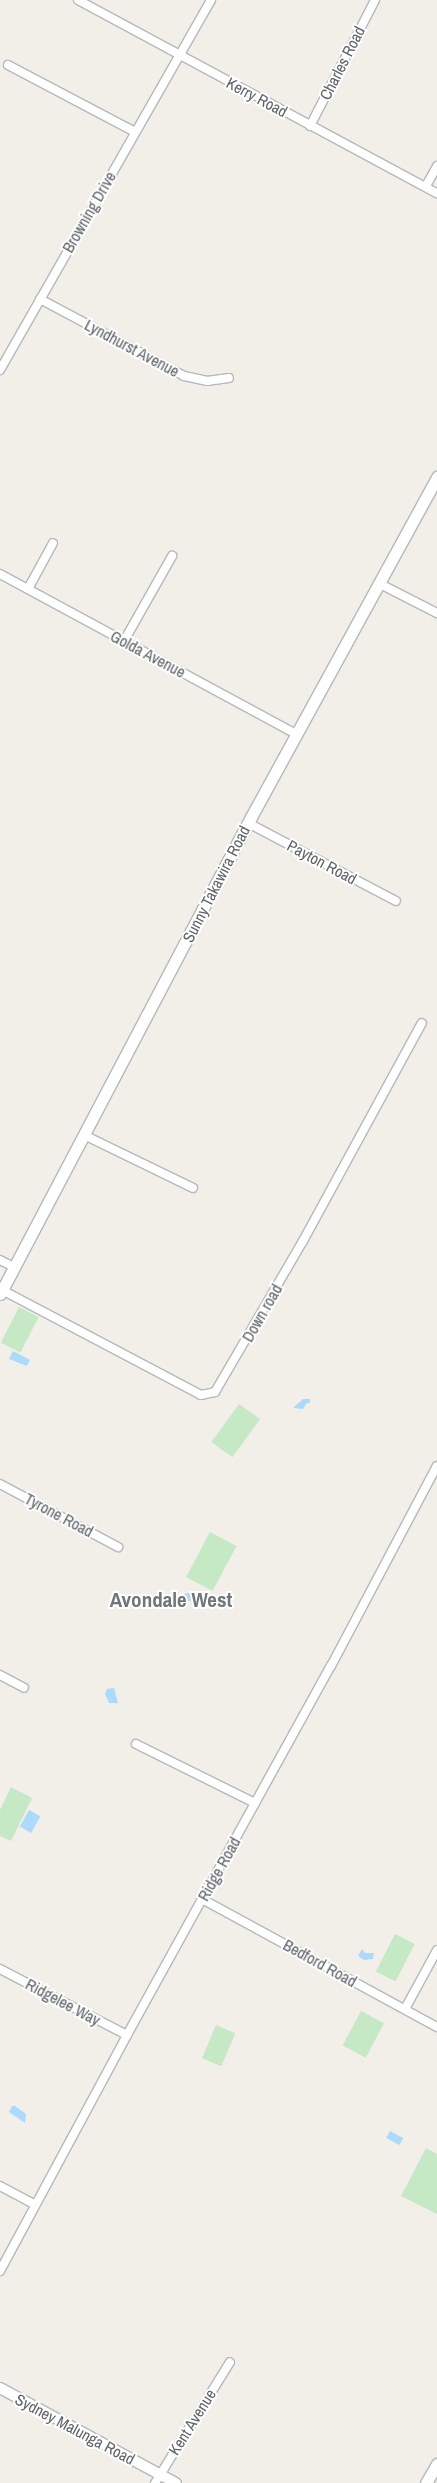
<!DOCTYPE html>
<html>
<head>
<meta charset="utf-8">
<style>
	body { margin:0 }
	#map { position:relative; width:437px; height:2483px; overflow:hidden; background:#f1efe8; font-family:"Archivo Narrow",sans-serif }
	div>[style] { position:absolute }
	.green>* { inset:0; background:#c5e8c5; transform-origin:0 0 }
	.water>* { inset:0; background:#aadaff; transform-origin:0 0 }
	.roads { filter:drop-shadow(1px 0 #b5b8bc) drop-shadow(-1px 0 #b5b8bc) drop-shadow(0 1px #b5b8bc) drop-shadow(0 -1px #b5b8bc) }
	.minor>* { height:8px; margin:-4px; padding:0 4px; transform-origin:4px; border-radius:4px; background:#fff }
	.tertiary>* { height:10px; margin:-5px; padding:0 5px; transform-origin:5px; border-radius:5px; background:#fff }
	.secondary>* { height:11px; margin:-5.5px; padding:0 5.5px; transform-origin:5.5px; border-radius:5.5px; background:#fff }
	span { translate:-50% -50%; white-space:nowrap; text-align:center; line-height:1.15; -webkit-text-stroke:4px #fff; paint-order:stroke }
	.street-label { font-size:16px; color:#5f6368 }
	.district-label { font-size:21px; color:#70757a; font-weight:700 }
</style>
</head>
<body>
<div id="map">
	<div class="green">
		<i style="left:19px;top:1307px;width:22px;height:40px;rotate:27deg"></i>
		<i style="left:239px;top:1404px;width:26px;height:47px;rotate:36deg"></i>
		<i style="left:210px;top:1532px;width:30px;height:51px;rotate:28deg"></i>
		<i style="clip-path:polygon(11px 1787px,32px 1798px,11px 1841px,0 1836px,0 1810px)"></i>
		<i style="left:395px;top:1934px;width:22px;height:42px;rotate:27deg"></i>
		<i style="left:361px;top:2011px;width:26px;height:39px;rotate:28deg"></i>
		<i style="left:216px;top:2025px;width:21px;height:36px;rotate:23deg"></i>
		<i style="clip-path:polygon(426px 2148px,437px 2154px,437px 2214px,401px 2196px)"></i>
	</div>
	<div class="water">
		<i style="clip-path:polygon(13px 1351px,30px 1360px,27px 1366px,9px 1359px)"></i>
		<i style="clip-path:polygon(303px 1399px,310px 1399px,310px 1403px,307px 1403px,303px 1409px,293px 1408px)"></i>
		<i style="clip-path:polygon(187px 1593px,192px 1593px,193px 1600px,181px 1603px,179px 1599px,181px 1595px)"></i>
		<i style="clip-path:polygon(114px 1688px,118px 1703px,109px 1703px,105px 1694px,107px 1689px)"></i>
		<i style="left:29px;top:1810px;width:13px;height:19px;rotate:29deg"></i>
		<i style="clip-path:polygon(362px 1949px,365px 1953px,374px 1953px,373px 1959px,364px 1960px,358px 1956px)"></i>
		<i style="clip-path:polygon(12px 2106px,15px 2106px,26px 2114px,25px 2123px,9px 2112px)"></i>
		<i style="left:390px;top:2131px;width:15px;height:8px;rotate:28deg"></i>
	</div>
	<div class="roads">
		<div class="minor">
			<i style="left:78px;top:0;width:408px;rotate:28.3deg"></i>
			<i style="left:8px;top:65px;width:144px;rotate:27.8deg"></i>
			<i style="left:310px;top:126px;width:142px;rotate:-62.7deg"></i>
			<i style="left:426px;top:186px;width:23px;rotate:-61deg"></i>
			<i style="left:40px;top:299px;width:163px;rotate:28.1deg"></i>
			<i style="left:184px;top:376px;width:24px;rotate:12deg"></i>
			<i style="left:207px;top:381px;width:22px;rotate:-8deg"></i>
			<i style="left:0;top:370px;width:426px;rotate:-60.3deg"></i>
			<i style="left:0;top:574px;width:336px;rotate:28.4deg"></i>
			<i style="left:380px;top:584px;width:64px;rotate:27deg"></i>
			<i style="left:28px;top:589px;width:52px;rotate:-61.5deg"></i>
			<i style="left:124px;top:641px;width:98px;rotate:-60.5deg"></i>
			<i style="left:248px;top:823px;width:167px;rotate:27.8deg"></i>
			<i style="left:84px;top:1135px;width:121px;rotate:25.9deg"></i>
			<i style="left:0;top:1260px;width:16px;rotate:27deg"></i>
			<i style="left:2px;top:1290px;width:225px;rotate:27.8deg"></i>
			<i style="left:201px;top:1395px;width:14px;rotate:-12deg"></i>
			<i style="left:215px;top:1392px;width:175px;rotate:-59.8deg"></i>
			<i style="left:303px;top:1241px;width:248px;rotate:-61.4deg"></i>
			<i style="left:0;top:1484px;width:134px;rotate:28.1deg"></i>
			<i style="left:0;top:1675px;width:27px;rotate:28deg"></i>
			<i style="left:136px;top:1744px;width:133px;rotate:26.4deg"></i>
			<i style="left:202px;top:1899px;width:268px;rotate:28.6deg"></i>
			<i style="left:0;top:1969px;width:143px;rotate:27.5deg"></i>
			<i style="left:405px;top:2009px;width:67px;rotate:-61.5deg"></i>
			<i style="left:0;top:2186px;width:40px;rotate:28deg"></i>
			<i style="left:0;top:2271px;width:268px;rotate:-61.7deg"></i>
			<i style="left:127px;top:2035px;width:422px;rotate:-61.1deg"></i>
			<i style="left:331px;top:1666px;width:226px;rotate:-62.1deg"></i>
			<i style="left:155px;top:2483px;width:142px;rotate:-58.2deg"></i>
		</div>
		<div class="tertiary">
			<i style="left:0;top:2388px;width:200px;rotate:28.4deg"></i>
		</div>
		<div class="secondary">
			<i style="left:0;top:1294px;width:539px;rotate:-62.25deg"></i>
			<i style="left:251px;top:817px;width:388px;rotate:-61.3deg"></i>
			<i style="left:426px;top:2483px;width:22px;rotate:-60deg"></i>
		</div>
	</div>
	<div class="street-label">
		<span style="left:342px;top:63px;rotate:-63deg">Charles Road</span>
		<span style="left:257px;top:97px;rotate:28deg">Kerry Road</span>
		<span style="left:89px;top:212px;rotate:-60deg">Browning Drive</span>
		<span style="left:132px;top:348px;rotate:28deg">Lyndhurst Avenue</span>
		<span style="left:148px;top:654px;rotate:28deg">Golda Avenue</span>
		<span style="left:322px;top:862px;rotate:28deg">Payton Road</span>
		<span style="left:216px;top:884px;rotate:-63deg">Sunny Takawira Road</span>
		<span style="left:262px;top:1313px;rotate:-60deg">Down road</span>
		<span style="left:59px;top:1515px;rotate:28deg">Tyrone Road</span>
		<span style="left:219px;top:1869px;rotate:-61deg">Ridge Road</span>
		<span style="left:320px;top:1963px;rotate:29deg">Bedford Road</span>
		<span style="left:63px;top:2002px;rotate:28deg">Ridgelee Way</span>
		<span style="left:192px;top:2422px;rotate:-58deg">Kent Avenue</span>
		<span style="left:75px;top:2429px;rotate:28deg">Sydney Malunga Road</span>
	</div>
	<div class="district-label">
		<span style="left:171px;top:1600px">Avondale West</span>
	</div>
</div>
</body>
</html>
